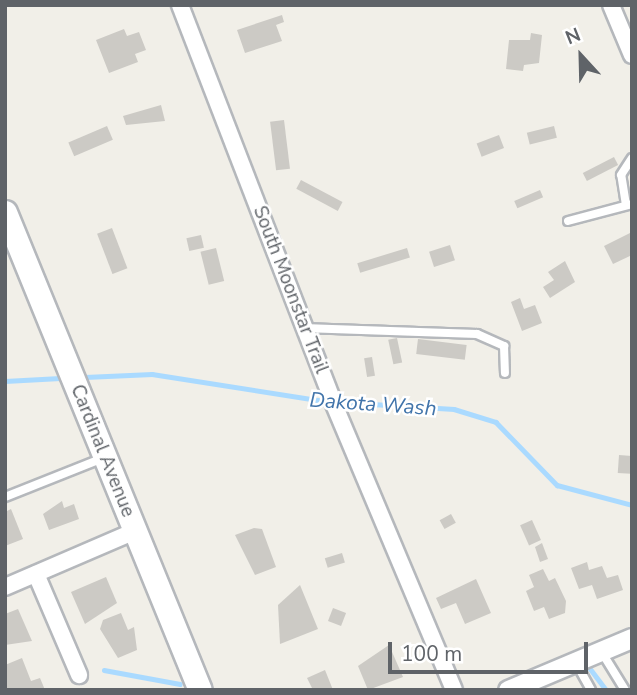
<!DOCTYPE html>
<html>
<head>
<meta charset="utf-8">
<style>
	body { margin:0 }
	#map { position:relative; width:637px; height:695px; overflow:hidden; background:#f1efe8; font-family:"Nunito Sans",sans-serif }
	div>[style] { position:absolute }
	.stream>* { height:4.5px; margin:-2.25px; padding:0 2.25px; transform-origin:2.25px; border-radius:2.25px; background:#aadaff }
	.building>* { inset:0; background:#cccac5; transform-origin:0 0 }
	.roads { filter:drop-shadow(2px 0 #b5b8bc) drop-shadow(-2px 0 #b5b8bc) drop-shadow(0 2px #b5b8bc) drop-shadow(0 -2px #b5b8bc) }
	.service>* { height:8px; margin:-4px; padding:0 4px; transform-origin:4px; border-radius:4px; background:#fff }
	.minor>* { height:16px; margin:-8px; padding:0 8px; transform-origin:8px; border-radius:8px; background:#fff }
	.tertiary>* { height:19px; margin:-9.5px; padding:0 9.5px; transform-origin:9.5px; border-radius:9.5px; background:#fff }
	.secondary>* { height:23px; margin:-11.5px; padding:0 11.5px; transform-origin:11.5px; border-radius:11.5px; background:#fff }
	span { translate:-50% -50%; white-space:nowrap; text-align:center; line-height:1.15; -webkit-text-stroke:5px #fff; paint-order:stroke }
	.street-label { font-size:19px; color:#5f6368 }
	.water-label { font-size:21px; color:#4174aa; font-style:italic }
	.frame { position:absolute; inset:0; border:7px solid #5f6368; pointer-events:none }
	.north { position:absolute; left:546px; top:21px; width:70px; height:70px; -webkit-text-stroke:5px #fff; paint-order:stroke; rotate:338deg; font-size:19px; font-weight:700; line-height:28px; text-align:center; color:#5f6368 }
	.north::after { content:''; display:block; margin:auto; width:24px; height:32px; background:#5f6368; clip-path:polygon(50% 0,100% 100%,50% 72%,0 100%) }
	.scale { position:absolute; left:388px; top:642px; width:200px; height:32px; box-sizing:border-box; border:4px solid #5f6368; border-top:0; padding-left:9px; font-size:21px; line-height:24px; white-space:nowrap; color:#5f6368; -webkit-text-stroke:5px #fff; paint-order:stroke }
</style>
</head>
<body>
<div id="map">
	<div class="stream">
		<i style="left:85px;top:377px;width:67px;rotate:-2.6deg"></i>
		<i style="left:152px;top:374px;width:180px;rotate:8.9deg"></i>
		<i style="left:5px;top:381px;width:55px;rotate:-3.1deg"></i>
		<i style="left:339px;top:402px;width:115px;rotate:3.5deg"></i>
		<i style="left:454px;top:409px;width:44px;rotate:17.2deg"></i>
		<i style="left:496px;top:422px;width:88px;rotate:45.9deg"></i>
		<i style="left:557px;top:485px;width:78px;rotate:14.9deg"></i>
		<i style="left:586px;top:663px;width:34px;rotate:53deg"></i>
		<i style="left:104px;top:670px;width:77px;rotate:10.4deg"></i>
	</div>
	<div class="building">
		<i style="clip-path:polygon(282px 15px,284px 22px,276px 25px,282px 41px,245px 53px,237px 30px)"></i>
		<i style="clip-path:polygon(124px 29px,127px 36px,139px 32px,146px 50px,135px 54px,138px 62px,109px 73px,96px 40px)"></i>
		<i style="clip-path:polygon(531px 33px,542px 35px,539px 63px,524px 65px,523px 71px,506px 69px,509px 40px,530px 40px)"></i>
		<i style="clip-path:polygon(161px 105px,165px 121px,126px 125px,123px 116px)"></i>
		<i style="left:284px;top:120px;width:49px;height:14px;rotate:83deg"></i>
		<i style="left:107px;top:126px;width:15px;height:42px;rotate:67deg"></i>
		<i style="left:554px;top:126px;width:12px;height:28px;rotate:76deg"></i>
		<i style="left:499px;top:135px;width:14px;height:24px;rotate:69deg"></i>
		<i style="left:614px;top:157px;width:9px;height:35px;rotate:63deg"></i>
		<i style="left:301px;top:180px;width:47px;height:10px;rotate:28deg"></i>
		<i style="left:540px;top:190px;width:8px;height:28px;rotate:67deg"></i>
		<i style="left:112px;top:228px;width:43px;height:16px;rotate:69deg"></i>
		<i style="clip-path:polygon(632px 232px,632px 255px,613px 264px,604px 246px)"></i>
		<i style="left:201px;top:235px;width:13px;height:15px;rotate:77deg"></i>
		<i style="left:450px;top:245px;width:16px;height:22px;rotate:72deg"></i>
		<i style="left:216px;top:248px;width:34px;height:16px;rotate:76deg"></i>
		<i style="left:407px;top:248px;width:10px;height:52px;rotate:73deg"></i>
		<i style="clip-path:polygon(565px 261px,575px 282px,550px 298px,543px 287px,554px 280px,548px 272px)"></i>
		<i style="clip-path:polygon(520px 298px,524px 309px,535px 305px,542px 323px,522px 331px,511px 302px)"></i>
		<i style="left:397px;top:338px;width:25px;height:9px;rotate:78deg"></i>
		<i style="left:418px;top:339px;width:49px;height:15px;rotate:7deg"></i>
		<i style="left:372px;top:357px;width:19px;height:8px;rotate:81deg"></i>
		<i style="left:619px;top:455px;width:13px;height:18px;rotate:4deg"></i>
		<i style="clip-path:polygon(62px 501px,64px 508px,74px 504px,79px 519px,49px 530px,43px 514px)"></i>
		<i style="clip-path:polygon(11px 509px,23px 539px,5px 546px,5px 512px)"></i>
		<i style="left:451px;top:514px;width:10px;height:13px;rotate:61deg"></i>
		<i style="left:532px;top:520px;width:22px;height:13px;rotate:66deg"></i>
		<i style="clip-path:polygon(254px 528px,262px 529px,276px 567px,255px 575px,235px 535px)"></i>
		<i style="clip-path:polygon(542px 543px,548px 559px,540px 562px,535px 547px)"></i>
		<i style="left:342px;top:553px;width:10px;height:18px;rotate:73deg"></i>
		<i style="clip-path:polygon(587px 562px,589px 570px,602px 566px,607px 578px,618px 575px,623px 590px,597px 599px,592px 585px,579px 589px,571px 568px)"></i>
		<i style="clip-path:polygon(543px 569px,549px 581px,555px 578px,566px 601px,565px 613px,549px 619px,544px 607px,534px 611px,526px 591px,534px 587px,529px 575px)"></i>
		<i style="clip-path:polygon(106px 577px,117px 603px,85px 624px,71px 592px)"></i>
		<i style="clip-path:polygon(476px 579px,491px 613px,465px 624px,456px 603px,441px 609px,436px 598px)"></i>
		<i style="clip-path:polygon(300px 585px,318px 629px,280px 644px,278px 605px)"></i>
		<i style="left:333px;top:608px;width:14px;height:14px;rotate:21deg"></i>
		<i style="clip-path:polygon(18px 609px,32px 641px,5px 645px,5px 614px)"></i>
		<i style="clip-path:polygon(121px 613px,128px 630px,134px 627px,137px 650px,118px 658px,100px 629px,103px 620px)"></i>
		<i style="clip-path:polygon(389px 645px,403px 677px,368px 690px,358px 666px)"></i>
		<i style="clip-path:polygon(22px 658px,31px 681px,40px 678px,45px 690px,5px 690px,5px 665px)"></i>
		<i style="clip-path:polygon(325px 670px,333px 690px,313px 690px,307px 678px)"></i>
	</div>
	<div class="roads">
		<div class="service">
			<i style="left:626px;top:205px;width:30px;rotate:-99deg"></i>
			<i style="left:621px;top:175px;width:20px;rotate:-57deg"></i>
			<i style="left:568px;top:221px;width:66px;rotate:-14.9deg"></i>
			<i style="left:303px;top:328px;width:174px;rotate:2deg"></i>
			<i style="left:477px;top:334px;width:30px;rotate:24deg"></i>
			<i style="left:504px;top:346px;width:27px;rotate:88deg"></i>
			<i style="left:5px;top:497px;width:105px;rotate:-21.7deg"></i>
			<i style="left:601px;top:651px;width:46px;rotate:58.4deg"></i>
			<i style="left:575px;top:661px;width:33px;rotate:61deg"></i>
		</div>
		<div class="minor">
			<i style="left:180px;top:5px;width:425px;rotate:68.9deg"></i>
			<i style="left:333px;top:402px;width:312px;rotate:67.2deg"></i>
			<i style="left:611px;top:5px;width:54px;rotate:67.2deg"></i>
			<i style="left:36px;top:574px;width:110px;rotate:66.9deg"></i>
			<i style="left:5px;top:587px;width:142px;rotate:-23.3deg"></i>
		</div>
		<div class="tertiary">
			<i style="left:508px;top:690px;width:134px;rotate:-22.8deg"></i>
		</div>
		<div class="secondary">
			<i style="left:5px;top:212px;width:516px;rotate:67.81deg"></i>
		</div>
	</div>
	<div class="street-label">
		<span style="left:290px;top:290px;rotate:69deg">South Moonstar Trail</span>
		<span style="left:102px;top:451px;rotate:68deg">Cardinal Avenue</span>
	</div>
	<div class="water-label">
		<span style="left:373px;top:404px;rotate:4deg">Dakota Wash</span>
	</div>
	<div class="frame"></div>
	<div class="north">N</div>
	<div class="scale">100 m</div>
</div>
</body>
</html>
